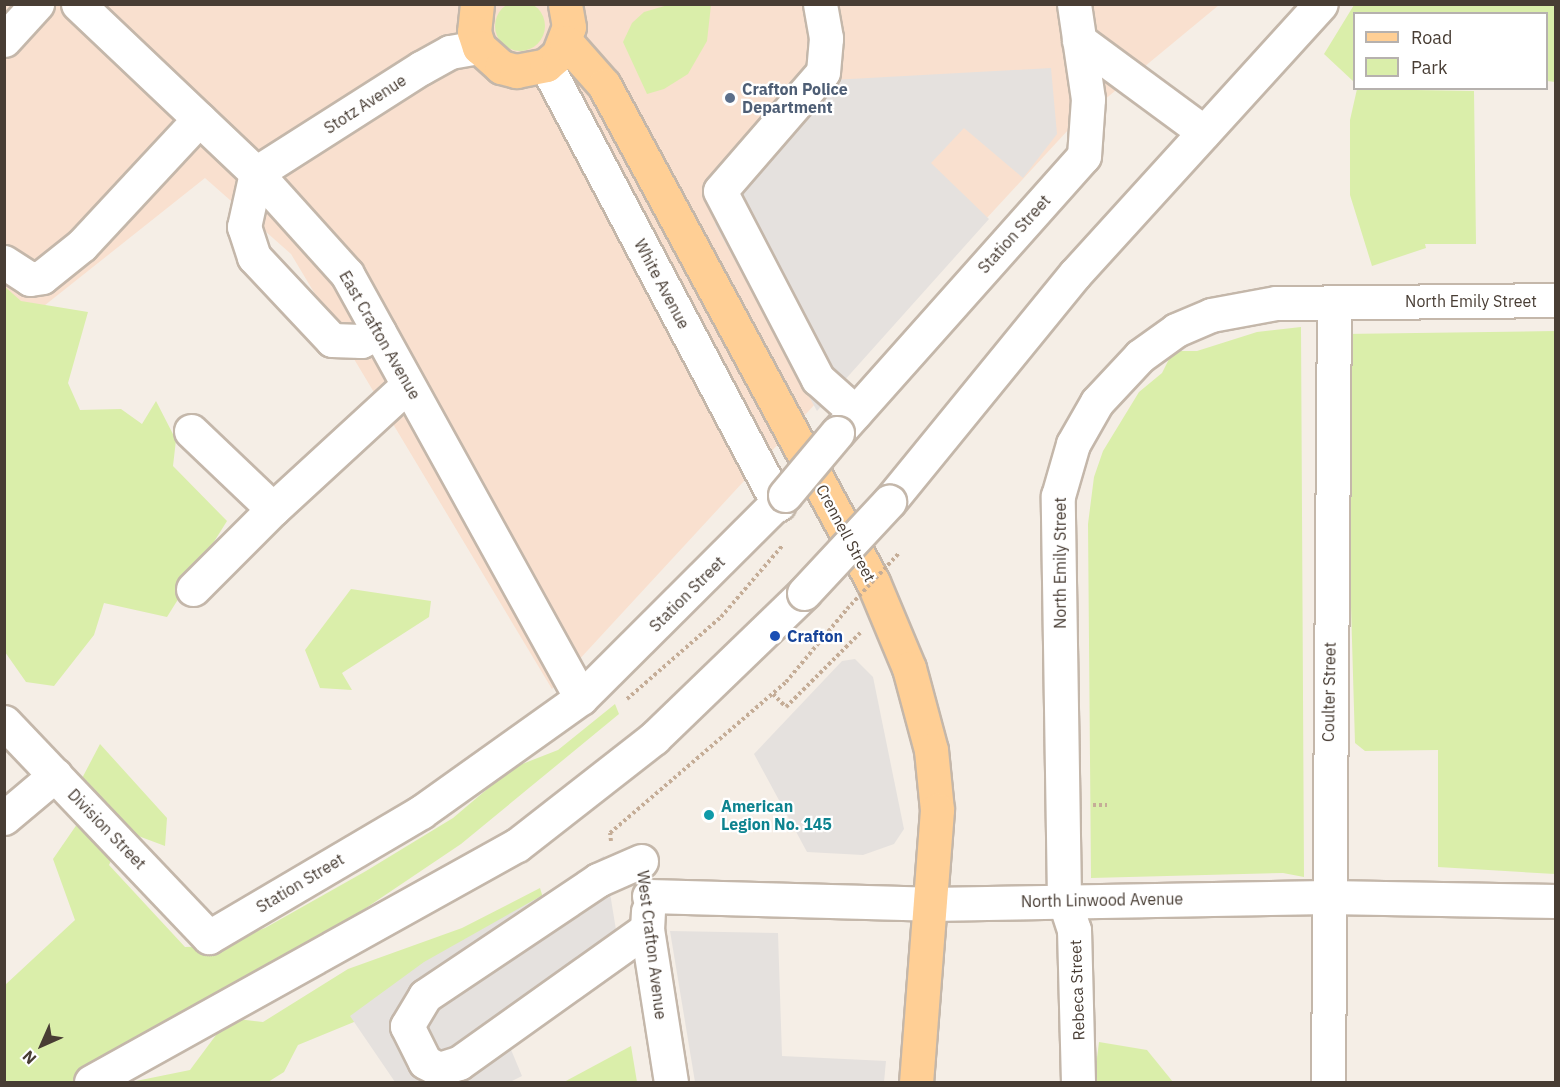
<!DOCTYPE html>
<html>
<head>
<meta charset="utf-8">
<style>
	body { margin:0 }
	#map { position:relative; width:1560px; height:1087px; overflow:hidden; background:#f5eee6; font-family:"IBM Plex Sans",sans-serif }
	div>[style] { position:absolute }
	.commercial>* { inset:0; background:#f9e0cf }
	.green>* { inset:0; background:#daeeaa }
	.round { border-radius:50% }
	.parking>* { inset:0; background:#e5e1de }
	.path>* { height:4px; margin-top:-2px; transform-origin:0; background:repeating-linear-gradient(90deg,#c5ad97 0 3px,transparent 0 6px) }
	.roads { filter:drop-shadow(2px 0 #c4b7aa) drop-shadow(-2px 0 #c4b7aa) drop-shadow(0 2px #c4b7aa) drop-shadow(0 -2px #c4b7aa) }
	.minor>* { height:33px; margin:-16.5px; padding:0 16.5px; transform-origin:16.5px; border-radius:16.5px; background:#fff }
	.major>* { height:33px; margin:-16.5px; padding:0 16.5px; transform-origin:16.5px; border-radius:16.5px; background:#ffcf95 }
	.path-bridge>* { height:4px; margin-top:-2px; transform-origin:0; background:repeating-linear-gradient(90deg,#c5ad97 0 3px,transparent 0 6px) }
	.bridges { filter:drop-shadow(2px 0 #c4b7aa) drop-shadow(-2px 0 #c4b7aa) drop-shadow(0 2px #c4b7aa) drop-shadow(0 -2px #c4b7aa) }
	.minor-bridge>* { height:33px; margin:-16.5px; padding:0 16.5px; transform-origin:16.5px; border-radius:16.5px; background:#fff }
	.dots>* { width:16px; height:16px; translate:-50% -50%; box-sizing:border-box; border:3px solid #fff; border-radius:50% }
	span { translate:-50% -50%; white-space:nowrap; text-align:center; line-height:1.15; -webkit-text-stroke:4.5px #fff; paint-order:stroke }
	.service-label { font-size:16px; color:#4e5e75; font-weight:700 }
	.left { translate:0 -50%; text-align:left }
	.street-label { font-size:16px; color:#483d34 }
	.transit-label { font-size:16px; color:#164399; font-weight:700 }
	.culture-label { font-size:16px; color:#0d838f; font-weight:700 }
	.frame { position:absolute; inset:0; border:6px solid #483d34; pointer-events:none }
	.legend { position:absolute; left:1353px; top:12px; width:195px; height:78px; box-sizing:border-box; background:#fff; border:2px solid #b6b1ae; margin:0; padding:8px 10px; list-style:none; font-size:18px; color:#483d34 }
	.legend li { display:flex; align-items:center; gap:12px; height:30px }
	.legend b { width:30px; border:2px solid #b6b1ae }
	.north { position:absolute; left:12px; top:1015px; width:60px; height:60px; -webkit-text-stroke:4px #fff; paint-order:stroke; rotate:225deg; font-size:16px; font-weight:700; line-height:24px; text-align:center; color:#483d34 }
	.north::after { content:''; display:block; margin:auto; width:21px; height:27px; background:#483d34; clip-path:polygon(50% 0,100% 100%,50% 72%,0 100%) }
</style>
</head>
<body>
<div id="map">
	<div class="commercial">
		<i style="clip-path:polygon(4px 5px,1219px 5px,1069px 129px,552px 689px,291px 254px,205px 178px,25px 321px,5px 302px)"></i>
	</div>
	<div class="green">
		<i class="round" style="left:495px;top:1px;width:50px;height:50px"></i>
		<i style="clip-path:polygon(668px 5px,711px 5px,707px 41px,688px 74px,664px 89px,647px 94px,623px 42px,632px 23px,644px 12px)"></i>
		<i style="clip-path:polygon(1354px 5px,1555px 5px,1555px 82px,1547px 81px,1546px 14px,1354px 14px,1354px 82px,1324px 54px)"></i>
		<i style="clip-path:polygon(1357px 89px,1474px 91px,1476px 244px,1425px 244px,1426px 248px,1372px 266px,1350px 195px,1350px 120px)"></i>
		<i style="clip-path:polygon(4px 286px,21px 301px,88px 312px,68px 383px,80px 410px,121px 409px,142px 424px,156px 401px,176px 440px,173px 466px,227px 521px,167px 617px,104px 603px,94px 635px,54px 686px,26px 682px,5px 652px)"></i>
		<i style="clip-path:polygon(1301px 327px,1304px 877px,1283px 873px,1091px 878px,1088px 524px,1094px 477px,1103px 451px,1139px 392px,1162px 373px,1173px 351px,1197px 351px,1257px 332px)"></i>
		<i style="clip-path:polygon(1555px 331px,1555px 874px,1438px 867px,1438px 750px,1365px 751px,1355px 743px,1343px 334px)"></i>
		<i style="clip-path:polygon(351px 589px,431px 601px,429px 617px,342px 673px,352px 690px,320px 688px,305px 650px)"></i>
		<i style="clip-path:polygon(615px 704px,619px 714px,461px 844px,311px 945px,73px 1082px,5px 1082px,5px 985px,75px 920px,53px 859px,93px 801px,79px 784px,100px 744px,167px 818px,165px 846px,125px 831px,109px 865px,185px 947px,216px 946px,265px 928px,366px 871px,453px 818px,512px 768px,558px 750px)"></i>
		<i style="clip-path:polygon(540px 888px,544px 901px,395px 999px,354px 1022px,298px 1045px,284px 1072px,268px 1082px,131px 1082px,190px 1070px,219px 1031px,238px 1019px,263px 1022px,348px 969px,462px 928px)"></i>
		<i style="clip-path:polygon(1099px 1042px,1147px 1050px,1173px 1082px,1094px 1082px)"></i>
		<i style="clip-path:polygon(631px 1046px,637px 1082px,564px 1082px)"></i>
	</div>
	<div class="parking">
		<i style="clip-path:polygon(1051px 68px,1057px 134px,1023px 178px,964px 128px,931px 163px,989px 219px,817px 411px,715px 224px,832px 80px)"></i>
		<i style="clip-path:polygon(855px 659px,873px 677px,904px 829px,894px 844px,863px 855px,807px 852px,754px 754px,842px 661px)"></i>
		<i style="clip-path:polygon(604px 856px,622px 967px,507px 1040px,522px 1076px,510px 1082px,395px 1082px,350px 1016px,424px 962px,541px 896px)"></i>
		<i style="clip-path:polygon(670px 931px,778px 933px,782px 1056px,886px 1061px,884px 1082px,695px 1082px)"></i>
	</div>
	<div class="path">
		<i style="left:773px;top:694px;width:18px;rotate:45deg"></i>
		<i style="left:786px;top:707px;width:106px;rotate:-45deg"></i>
		<i style="left:627px;top:699px;width:125px;rotate:-41.1deg"></i>
		<i style="left:721px;top:617px;width:95px;rotate:-49.3deg"></i>
		<i style="left:1093px;top:805px;width:14px"></i>
		<i style="left:611px;top:841px;width:8px;rotate:-97deg"></i>
		<i style="left:610px;top:833px;width:232px;rotate:-40.6deg"></i>
		<i style="left:786px;top:682px;width:95px;rotate:-50.1deg"></i>
	</div>
	<div class="roads">
		<div class="minor">
			<i style="left:78px;top:4px;width:245px;rotate:43.5deg"></i>
			<i style="left:256px;top:173px;width:136px;rotate:48deg"></i>
			<i style="left:347px;top:274px;width:484px;rotate:61.1deg"></i>
			<i style="left:820px;top:4px;width:35px;rotate:80deg"></i>
			<i style="left:826px;top:38px;width:34px;rotate:95deg"></i>
			<i style="left:823px;top:72px;width:157px;rotate:130.9deg"></i>
			<i style="left:720px;top:191px;width:212px;rotate:62.5deg"></i>
			<i style="left:818px;top:379px;width:50px;rotate:41.7deg"></i>
			<i style="left:4px;top:40px;width:49px;rotate:-47.5deg"></i>
			<i style="left:1079px;top:40px;width:155px;rotate:36.4deg"></i>
			<i style="left:546px;top:65px;width:497px;rotate:62.1deg"></i>
			<i style="left:4px;top:262px;width:31px;rotate:33deg"></i>
			<i style="left:30px;top:279px;width:12px;rotate:-9deg"></i>
			<i style="left:42px;top:277px;width:51px;rotate:-38.7deg"></i>
			<i style="left:82px;top:245px;width:172px;rotate:-47.1deg"></i>
			<i style="left:379px;top:332px;width:20px;rotate:153deg"></i>
			<i style="left:361px;top:341px;width:29px;rotate:-178deg"></i>
			<i style="left:332px;top:340px;width:114px;rotate:-133.2deg"></i>
			<i style="left:254px;top:257px;width:32px;rotate:-108deg"></i>
			<i style="left:244px;top:227px;width:55px;rotate:-77.5deg"></i>
			<i style="left:256px;top:173px;width:196px;rotate:-32.5deg"></i>
			<i style="left:421px;top:68px;width:33px;rotate:-29deg"></i>
			<i style="left:450px;top:52px;width:29px;rotate:-10deg"></i>
			<i style="left:191px;top:431px;width:113px;rotate:43.6deg"></i>
			<i style="left:273px;top:509px;width:183px;rotate:-42.6deg"></i>
			<i style="left:837px;top:433px;width:371px;rotate:-48.3deg"></i>
			<i style="left:1084px;top:156px;width:57px;rotate:-86deg"></i>
			<i style="left:1088px;top:99px;width:96px;rotate:-98.4deg"></i>
			<i style="left:889px;top:502px;width:294px;rotate:-50.8deg"></i>
			<i style="left:1075px;top:274px;width:365px;rotate:-47.7deg"></i>
			<i style="left:193px;top:589px;width:113px;rotate:-45deg"></i>
			<i style="left:4px;top:722px;width:297px;rotate:46.4deg"></i>
			<i style="left:209px;top:937px;width:246px;rotate:-30.5deg"></i>
			<i style="left:421px;top:812px;width:196px;rotate:-35.5deg"></i>
			<i style="left:581px;top:698px;width:288px;rotate:-44.9deg"></i>
			<i style="left:4px;top:818px;width:67px;rotate:-40.1deg"></i>
			<i style="left:641px;top:861px;width:47px;rotate:156.2deg"></i>
			<i style="left:598px;top:880px;width:208px;rotate:146.2deg"></i>
			<i style="left:425px;top:996px;width:35px;rotate:121deg"></i>
			<i style="left:407px;top:1026px;width:40px;rotate:63.4deg"></i>
			<i style="left:425px;top:1062px;width:16px;rotate:27deg"></i>
			<i style="left:439px;top:1069px;width:21px;rotate:-17deg"></i>
			<i style="left:459px;top:1063px;width:231px;rotate:-35.5deg"></i>
			<i style="left:649px;top:896px;width:281px;rotate:1.6deg"></i>
			<i style="left:930px;top:904px;width:397px;rotate:-1deg"></i>
			<i style="left:1327px;top:897px;width:229px;rotate:1deg"></i>
			<i style="left:648px;top:911px;width:18px;rotate:93deg"></i>
			<i style="left:647px;top:929px;width:155px;rotate:81.1deg"></i>
			<i style="left:91px;top:1082px;width:487px;rotate:-29.1deg"></i>
			<i style="left:517px;top:845px;width:174px;rotate:-38deg"></i>
			<i style="left:654px;top:738px;width:209px;rotate:-44deg"></i>
			<i style="left:1078px;top:1082px;width:152px;rotate:-91.5deg"></i>
			<i style="left:1074px;top:930px;width:33px;rotate:-108deg"></i>
			<i style="left:1064px;top:899px;width:403px;rotate:-90.9deg"></i>
			<i style="left:1058px;top:496px;width:54px;rotate:-73.9deg"></i>
			<i style="left:1073px;top:444px;width:48px;rotate:-60.3deg"></i>
			<i style="left:1097px;top:402px;width:63px;rotate:-46.9deg"></i>
			<i style="left:1140px;top:356px;width:44px;rotate:-35.8deg"></i>
			<i style="left:1176px;top:330px;width:38px;rotate:-23deg"></i>
			<i style="left:1211px;top:315px;width:66px;rotate:-10.5deg"></i>
			<i style="left:1276px;top:303px;width:280px;rotate:-0.6deg"></i>
			<i style="left:1328px;top:1082px;width:780px;rotate:-89.56deg"></i>
		</div>
		<div class="major">
			<i style="left:477px;top:4px;width:28px;rotate:96deg"></i>
			<i style="left:474px;top:32px;width:16px;rotate:72deg"></i>
			<i style="left:479px;top:47px;width:30px;rotate:42deg"></i>
			<i style="left:501px;top:67px;width:16px;rotate:15deg"></i>
			<i style="left:516px;top:71px;width:31px;rotate:-11deg"></i>
			<i style="left:546px;top:65px;width:16px;rotate:-40deg"></i>
			<i style="left:558px;top:55px;width:30px;rotate:-69deg"></i>
			<i style="left:569px;top:27px;width:23px;rotate:-100deg"></i>
			<i style="left:566px;top:42px;width:57px;rotate:48.5deg"></i>
			<i style="left:604px;top:85px;width:565px;rotate:61.58deg"></i>
			<i style="left:873px;top:582px;width:93px;rotate:67.3deg"></i>
			<i style="left:909px;top:668px;width:85px;rotate:75deg"></i>
			<i style="left:931px;top:750px;width:60px;rotate:84.3deg"></i>
			<i style="left:937px;top:810px;width:273px;rotate:94.4deg"></i>
		</div>
	</div>
	<div class="path-bridge">
		<i style="left:847px;top:609px;width:76px;rotate:-47.1deg"></i>
	</div>
	<div class="bridges">
		<div class="minor-bridge">
			<i style="left:785px;top:495px;width:81px;rotate:-50deg"></i>
			<i style="left:804px;top:593px;width:125px;rotate:-47deg"></i>
		</div>
	</div>
	<div class="dots">
		<i style="left:730px;top:98px;background:#5c6f8a"></i>
		<i style="left:775px;top:636px;background:#1a4fb4"></i>
		<i style="left:709px;top:815px;background:#0f9aa8"></i>
	</div>
	<div class="service-label">
		<span class="left" style="left:742px;top:98px">Crafton Police<br>Department</span>
	</div>
	<div class="street-label">
		<span style="left:365px;top:104px;rotate:-33deg">Stotz Avenue</span>
		<span style="left:1014px;top:234px;rotate:-48deg">Station Street</span>
		<span style="left:662px;top:284px;rotate:62deg">White Avenue</span>
		<span style="left:1471px;top:301px">North Emily Street</span>
		<span style="left:380px;top:335px;rotate:60deg">East Crafton Avenue</span>
		<span style="left:846px;top:533px;rotate:62deg">Crennell Street</span>
		<span style="left:1060px;top:563px;rotate:-90deg">North Emily Street</span>
		<span style="left:687px;top:594px;rotate:-45deg">Station Street</span>
		<span style="left:1329px;top:692px;rotate:-89deg">Coulter Street</span>
		<span style="left:107px;top:829px;rotate:46deg">Division Street</span>
		<span style="left:300px;top:883px;rotate:-31deg">Station Street</span>
		<span style="left:1102px;top:900px;rotate:-1deg">North Linwood Avenue</span>
		<span style="left:652px;top:945px;rotate:83deg">West Crafton Avenue</span>
		<span style="left:1077px;top:990px;rotate:-92deg">Rebeca Street</span>
	</div>
	<div class="transit-label">
		<span class="left" style="left:787px;top:636px">Crafton</span>
	</div>
	<div class="culture-label">
		<span class="left" style="left:721px;top:815px">American<br>Legion No. 145</span>
	</div>
	<div class="frame"></div>
	<ul class="legend">
	<li><b style="height:8px;background:#ffcf95"></b>Road</li>
	<li><b style="height:16px;background:#daeeaa"></b>Park</li>
	</ul>
	<div class="north">N</div>
</div>
</body>
</html>
